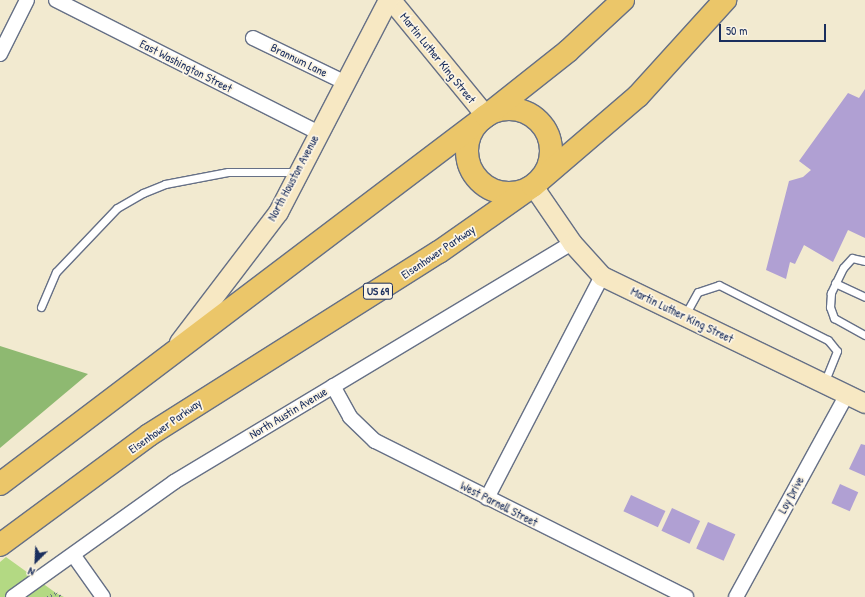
<!DOCTYPE html>
<html>
<head>
<meta charset="utf-8">
<style>
	body { margin:0 }
	#map { position:relative; width:865px; height:597px; overflow:hidden; background:#f2ead0; font-family:"Patrick Hand",sans-serif }
	div>[style] { position:absolute }
	.green>* { inset:0; background:#b3d983 }
	.forest>* { inset:0; background:#8eb971 }
	.building>* { inset:0; background:#b0a0d3; transform-origin:0 0 }
	.path>* { height:2.5px; margin-top:-1.25px; transform-origin:0; background:repeating-linear-gradient(90deg,#667086 0 1px,transparent 0 4px) }
	.roads { filter:drop-shadow(1px 0 #667086) drop-shadow(-1px 0 #667086) drop-shadow(0 1px #667086) drop-shadow(0 -1px #667086) }
	.lane>* { height:7px; margin:-3.5px; padding:0 3.5px; transform-origin:3.5px; border-radius:3.5px; background:#fff }
	.street>* { height:14px; margin:-7px; padding:0 7px; transform-origin:7px; border-radius:7px; background:#fff }
	.secondary>* { height:19px; margin:-9.5px; padding:0 9.5px; transform-origin:9.5px; border-radius:9.5px; background:#f7e8c3 }
	.highway>* { height:22px; margin:-11px; padding:0 11px; transform-origin:11px; border-radius:11px; background:#ebc669 }
	.highway>.ring { margin:-11px; padding:0; box-sizing:content-box; background:none; border:22px solid #ebc669; border-radius:50% }
	span { translate:-50% -50%; white-space:nowrap; text-align:center; line-height:1.15; -webkit-text-stroke:3.5px #fcf5e5; paint-order:stroke }
	.shield-label span { padding:1px 3px; background:#fcf5e5; border:1px solid; border-radius:3px; -webkit-text-stroke-width:0 }
	.shield-label { font-size:11px; color:#1b2f5e; font-weight:700 }
	.street-label { font-size:12px; color:#1b2f5e }
	.north { position:absolute; left:16px; top:541px; width:40px; height:40px; -webkit-text-stroke:3px #fcf5e5; paint-order:stroke; rotate:204deg; font-size:11px; font-weight:700; line-height:16px; text-align:center; color:#1b2f5e }
	.north::after { content:''; display:block; margin:auto; width:14px; height:18px; background:#1b2f5e; clip-path:polygon(50% 0,100% 100%,50% 72%,0 100%) }
	.scale { position:absolute; left:719px; top:24px; width:107px; height:18px; box-sizing:border-box; border:2px solid #1b2f5e; border-top:0; padding-left:5px; font-size:12px; line-height:14px; white-space:nowrap; color:#1b2f5e; -webkit-text-stroke:3px #fcf5e5; paint-order:stroke }
</style>
</head>
<body>
<div id="map">
	<div class="green">
		<i style="clip-path:polygon(6px 557px,56px 593px,64px 597px,0 597px,0 562px)"></i>
	</div>
	<div class="forest">
		<i style="clip-path:polygon(0 346px,88px 374px,0 448px)"></i>
	</div>
	<div class="building">
		<i style="clip-path:polygon(865px 89px,865px 238px,848px 230px,833px 262px,804px 245px,795px 264px,790px 262px,786px 279px,766px 270px,789px 181px,803px 177px,811px 170px,799px 161px,848px 93px,859px 98px)"></i>
		<i style="clip-path:polygon(861px 444px,865px 445px,865px 476px,849px 469px)"></i>
		<i style="left:840px;top:484px;width:20px;height:21px;rotate:24deg"></i>
		<i style="left:631px;top:495px;width:38px;height:18px;rotate:25deg"></i>
		<i style="left:672px;top:508px;width:31px;height:25px;rotate:25deg"></i>
		<i style="left:708px;top:522px;width:30px;height:29px;rotate:24deg"></i>
	</div>
	<div class="path">
		<i style="left:47px;top:597px;width:10px;rotate:-24deg"></i>
		<i style="left:56px;top:593px;width:7px;rotate:34deg"></i>
	</div>
	<div class="roads">
		<div class="lane">
			<i style="left:865px;top:261px;width:13px;rotate:-167deg"></i>
			<i style="left:852px;top:258px;width:13px;rotate:132deg"></i>
			<i style="left:843px;top:268px;width:28px;rotate:116deg"></i>
			<i style="left:831px;top:293px;width:14px;rotate:94deg"></i>
			<i style="left:830px;top:307px;width:12px;rotate:70deg"></i>
			<i style="left:834px;top:318px;width:35px;rotate:29deg"></i>
			<i style="left:835px;top:283px;width:33px;rotate:25deg"></i>
			<i style="left:41px;top:307px;width:38px;rotate:-67deg"></i>
			<i style="left:56px;top:272px;width:88px;rotate:-46.4deg"></i>
			<i style="left:117px;top:208px;width:30px;rotate:-30deg"></i>
			<i style="left:143px;top:193px;width:24px;rotate:-22deg"></i>
			<i style="left:165px;top:184px;width:64px;rotate:-10.8deg"></i>
			<i style="left:228px;top:172px;width:69px"></i>
			<i style="left:685px;top:315px;width:26px;rotate:-61deg"></i>
			<i style="left:698px;top:292px;width:22px;rotate:-18deg"></i>
			<i style="left:719px;top:285px;width:122px;rotate:26.8deg"></i>
			<i style="left:828px;top:340px;width:14px;rotate:51deg"></i>
			<i style="left:837px;top:351px;width:35px;rotate:112deg"></i>
		</div>
		<div class="street">
			<i style="left:56px;top:0;width:292px;rotate:26.8deg"></i>
			<i style="left:253px;top:38px;width:101px;rotate:25.8deg"></i>
			<i style="left:0;top:54px;width:60px;rotate:-63.4deg"></i>
			<i style="left:333px;top:386px;width:35px;rotate:61deg"></i>
			<i style="left:350px;top:417px;width:35px;rotate:44deg"></i>
			<i style="left:375px;top:441px;width:348px;rotate:26.6deg"></i>
			<i style="left:487px;top:498px;width:250px;rotate:-62.6deg"></i>
			<i style="left:74px;top:556px;width:50px;rotate:54.7deg"></i>
			<i style="left:13px;top:597px;width:198px;rotate:-35.5deg"></i>
			<i style="left:174px;top:482px;width:464px;rotate:-31deg"></i>
			<i style="left:736px;top:597px;width:231px;rotate:-61.3deg"></i>
		</div>
		<div class="secondary">
			<i style="left:391px;top:0;width:150px;rotate:50.7deg"></i>
			<i style="left:533px;top:186px;width:69px;rotate:55.6deg"></i>
			<i style="left:572px;top:243px;width:45px;rotate:47.7deg"></i>
			<i style="left:602px;top:276px;width:292px;rotate:25.8deg"></i>
			<i style="left:179px;top:342px;width:163px;rotate:-52.7deg"></i>
			<i style="left:278px;top:212px;width:239px;rotate:-62.6deg"></i>
		</div>
		<div class="highway">
			<i class="ring" style="left:467px;top:109px;width:62px;height:62px"></i>
			<i style="left:0;top:484px;width:610px;rotate:-37.13deg"></i>
			<i style="left:486px;top:116px;width:105px;rotate:-38.4deg"></i>
			<i style="left:568px;top:51px;width:75px;rotate:-42.8deg"></i>
			<i style="left:0;top:545px;width:185px;rotate:-36.4deg"></i>
			<i style="left:149px;top:435px;width:343px;rotate:-32.3deg"></i>
			<i style="left:439px;top:252px;width:115px;rotate:-35.1deg"></i>
			<i style="left:533px;top:186px;width:138px;rotate:-40.6deg"></i>
			<i style="left:638px;top:96px;width:130px;rotate:-47.8deg"></i>
		</div>
	</div>
	<div class="shield-label">
		<span style="left:378px;top:291px">US 69</span>
	</div>
	<div class="street-label">
		<span style="left:438px;top:58px;rotate:51deg">Martin Luther King Street</span>
		<span style="left:299px;top:60px;rotate:26deg">Brannum Lane</span>
		<span style="left:186px;top:66px;rotate:27deg">East Washington Street</span>
		<span style="left:293px;top:178px;rotate:-62deg">North Houston Avenue</span>
		<span style="left:438px;top:252px;rotate:-34deg">Eisenhower Parkway</span>
		<span style="left:682px;top:315px;rotate:26deg">Martin Luther King Street</span>
		<span style="left:288px;top:413px;rotate:-31deg">North Austin Avenue</span>
		<span style="left:165px;top:426px;rotate:-35deg">Eisenhower Parkway</span>
		<span style="left:791px;top:495px;rotate:-61deg">Loy Drive</span>
		<span style="left:499px;top:504px;rotate:27deg">West Parnell Street</span>
	</div>
	<div class="north">N</div>
	<div class="scale">50 m</div>
</div>
</body>
</html>
